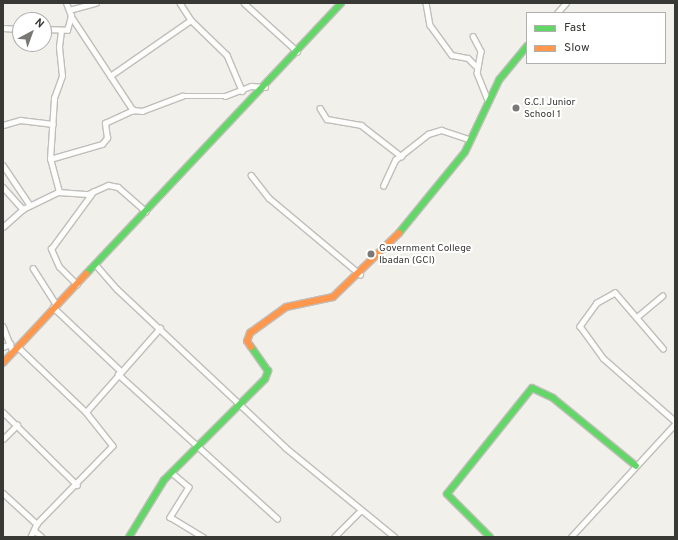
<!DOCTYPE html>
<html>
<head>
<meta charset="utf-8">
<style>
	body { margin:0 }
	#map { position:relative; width:678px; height:540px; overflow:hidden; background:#f1f0ea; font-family:Overpass,sans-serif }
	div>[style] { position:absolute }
	.roads { filter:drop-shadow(1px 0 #c0beba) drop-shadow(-1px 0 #c0beba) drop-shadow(0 1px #c0beba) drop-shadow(0 -1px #c0beba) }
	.street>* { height:4.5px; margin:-2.25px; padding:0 2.25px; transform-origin:2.25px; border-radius:2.25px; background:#fdfdfc }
	.fast>* { height:6px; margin:-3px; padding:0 3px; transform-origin:3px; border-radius:3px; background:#63d668 }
	.slow>* { height:6px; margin:-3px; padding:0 3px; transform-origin:3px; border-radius:3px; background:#ff974d }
	.dots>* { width:11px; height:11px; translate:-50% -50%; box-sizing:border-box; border:2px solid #fff; border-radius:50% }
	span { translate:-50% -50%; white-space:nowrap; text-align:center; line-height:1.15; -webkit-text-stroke:4px #fff; paint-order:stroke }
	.poi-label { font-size:10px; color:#383834 }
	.left { translate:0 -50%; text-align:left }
	.frame { position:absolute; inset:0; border:4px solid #383834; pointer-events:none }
	.legend { position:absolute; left:526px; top:12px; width:140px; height:52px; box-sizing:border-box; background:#fff; border:1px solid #afafae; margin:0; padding:5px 7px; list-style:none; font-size:12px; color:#383834 }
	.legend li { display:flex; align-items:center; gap:8px; height:20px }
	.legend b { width:20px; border:1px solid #afafae }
	.north { position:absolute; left:12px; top:12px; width:40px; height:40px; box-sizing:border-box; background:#fff; border:1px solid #afafae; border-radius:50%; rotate:41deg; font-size:11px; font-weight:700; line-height:16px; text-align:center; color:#383834 }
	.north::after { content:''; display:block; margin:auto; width:14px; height:18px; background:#797874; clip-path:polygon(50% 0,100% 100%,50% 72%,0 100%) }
</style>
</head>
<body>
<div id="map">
	<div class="roads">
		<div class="street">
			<i style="left:180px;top:3px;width:20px;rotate:57deg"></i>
			<i style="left:191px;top:20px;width:50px;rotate:44.2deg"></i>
			<i style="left:227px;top:55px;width:39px;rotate:67deg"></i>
			<i style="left:244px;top:3px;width:72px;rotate:42.2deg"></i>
			<i style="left:426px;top:3px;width:22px;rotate:80deg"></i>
			<i style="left:430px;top:25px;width:37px;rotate:54deg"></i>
			<i style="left:452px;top:55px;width:16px;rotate:11deg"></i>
			<i style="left:468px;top:58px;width:13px;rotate:45deg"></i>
			<i style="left:69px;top:10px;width:28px;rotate:-15deg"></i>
			<i style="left:557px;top:13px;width:13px;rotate:-48deg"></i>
			<i style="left:71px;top:16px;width:113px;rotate:56.6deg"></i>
			<i style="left:133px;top:110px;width:9px;rotate:6deg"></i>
			<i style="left:142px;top:111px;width:43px;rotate:-20.6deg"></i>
			<i style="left:182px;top:96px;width:43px"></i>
			<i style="left:225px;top:96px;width:28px;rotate:-21deg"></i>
			<i style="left:251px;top:86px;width:14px;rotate:4deg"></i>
			<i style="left:3px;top:28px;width:17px;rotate:3deg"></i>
			<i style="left:44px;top:29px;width:23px;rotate:2deg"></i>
			<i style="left:67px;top:30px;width:15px;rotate:-74deg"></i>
			<i style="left:71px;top:16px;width:14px;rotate:-111deg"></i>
			<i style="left:473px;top:36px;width:17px;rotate:62deg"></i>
			<i style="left:481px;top:51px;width:22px;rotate:100deg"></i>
			<i style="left:477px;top:73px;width:29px;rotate:68deg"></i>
			<i style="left:110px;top:76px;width:98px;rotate:-34.7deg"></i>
			<i style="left:320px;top:108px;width:13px;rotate:58deg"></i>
			<i style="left:327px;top:119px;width:35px;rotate:10deg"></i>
			<i style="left:361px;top:125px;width:51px;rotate:37.8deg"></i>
			<i style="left:3px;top:125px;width:18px;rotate:-16deg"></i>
			<i style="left:20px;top:120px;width:33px;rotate:7deg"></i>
			<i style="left:50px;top:159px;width:54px;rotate:-16.1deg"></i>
			<i style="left:102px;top:144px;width:8px;rotate:-50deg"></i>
			<i style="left:107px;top:138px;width:15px;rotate:-98deg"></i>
			<i style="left:105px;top:123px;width:31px;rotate:-25deg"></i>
			<i style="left:3px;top:165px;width:48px;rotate:56deg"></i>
			<i style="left:251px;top:175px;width:29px;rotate:52deg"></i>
			<i style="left:269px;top:198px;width:119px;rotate:39.9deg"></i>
			<i style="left:383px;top:186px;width:29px;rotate:-65deg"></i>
			<i style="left:395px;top:160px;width:42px;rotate:-38.2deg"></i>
			<i style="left:428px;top:134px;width:14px;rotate:-17deg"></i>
			<i style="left:441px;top:130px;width:29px;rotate:18deg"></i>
			<i style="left:3px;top:187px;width:30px;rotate:48deg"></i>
			<i style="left:59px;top:192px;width:34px;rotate:-105deg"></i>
			<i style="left:50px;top:159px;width:61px;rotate:-86.2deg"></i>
			<i style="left:54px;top:98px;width:23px;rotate:-70deg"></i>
			<i style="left:62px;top:76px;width:29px;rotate:-96deg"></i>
			<i style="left:59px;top:47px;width:16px;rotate:-83deg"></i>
			<i style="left:3px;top:227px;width:27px;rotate:-42deg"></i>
			<i style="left:23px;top:209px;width:39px;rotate:-26deg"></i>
			<i style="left:58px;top:192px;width:30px;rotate:4deg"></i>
			<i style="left:88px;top:194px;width:22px;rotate:-24deg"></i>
			<i style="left:108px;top:185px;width:10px;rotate:11deg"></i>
			<i style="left:118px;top:187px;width:37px;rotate:41deg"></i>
			<i style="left:96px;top:265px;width:32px;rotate:49deg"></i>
			<i style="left:117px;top:289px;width:231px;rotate:43.2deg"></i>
			<i style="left:285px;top:447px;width:142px;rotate:39.3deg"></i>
			<i style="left:33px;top:268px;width:43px;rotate:57.4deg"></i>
			<i style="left:77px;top:285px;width:25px;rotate:-135deg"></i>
			<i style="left:59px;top:267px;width:20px;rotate:-114deg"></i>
			<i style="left:51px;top:249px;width:71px;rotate:-53.6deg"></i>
			<i style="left:53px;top:307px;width:93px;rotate:43.3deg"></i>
			<i style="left:637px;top:317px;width:33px;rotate:-40deg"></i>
			<i style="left:3px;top:326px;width:28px;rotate:69deg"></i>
			<i style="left:3px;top:347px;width:8px;rotate:-23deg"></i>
			<i style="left:18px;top:347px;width:94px;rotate:43.7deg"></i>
			<i style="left:86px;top:412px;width:43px;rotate:51.5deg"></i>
			<i style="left:113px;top:446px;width:109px;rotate:134.3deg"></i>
			<i style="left:37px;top:524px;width:14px;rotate:115deg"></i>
			<i style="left:663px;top:349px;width:74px;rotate:-130.6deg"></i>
			<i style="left:615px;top:293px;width:21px;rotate:151deg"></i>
			<i style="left:597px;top:303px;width:29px;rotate:126deg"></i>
			<i style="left:580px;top:326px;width:39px;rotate:54deg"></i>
			<i style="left:603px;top:358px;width:96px;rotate:41.2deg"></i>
			<i style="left:118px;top:374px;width:215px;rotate:42.2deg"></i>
			<i style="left:3px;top:412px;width:104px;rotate:44.6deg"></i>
			<i style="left:86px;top:412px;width:112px;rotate:-48.6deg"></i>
			<i style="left:3px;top:439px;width:20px;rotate:-45deg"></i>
			<i style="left:171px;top:472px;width:23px;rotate:40deg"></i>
			<i style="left:189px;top:487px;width:36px;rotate:122deg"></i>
			<i style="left:170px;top:517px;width:39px;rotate:31deg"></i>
			<i style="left:3px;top:493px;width:46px;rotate:42.4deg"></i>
			<i style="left:35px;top:531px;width:9px;rotate:41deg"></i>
			<i style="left:334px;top:537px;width:37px;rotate:-45deg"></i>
			<i style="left:571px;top:537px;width:154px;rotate:-47.4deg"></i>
		</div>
		<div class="fast">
			<i style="left:399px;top:233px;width:104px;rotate:-50.8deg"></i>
			<i style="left:465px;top:152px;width:80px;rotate:-64.7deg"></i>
			<i style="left:499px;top:80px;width:44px;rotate:-50.5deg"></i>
			<i style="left:86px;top:274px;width:372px;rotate:-46.7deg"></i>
			<i style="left:129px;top:537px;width:67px;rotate:-58.4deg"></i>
			<i style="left:164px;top:480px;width:143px;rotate:-45deg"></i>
			<i style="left:265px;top:379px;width:9px;rotate:-69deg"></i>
			<i style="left:268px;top:371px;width:29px;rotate:-125deg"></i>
			<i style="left:490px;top:537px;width:61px;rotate:-135deg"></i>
			<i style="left:447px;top:494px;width:136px;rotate:-51.3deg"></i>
			<i style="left:532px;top:388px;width:23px;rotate:25deg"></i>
			<i style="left:553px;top:398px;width:107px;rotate:39.3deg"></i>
		</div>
		<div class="slow">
			<i style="left:251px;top:347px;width:7px;rotate:-124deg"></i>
			<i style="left:247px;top:341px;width:9px;rotate:-69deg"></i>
			<i style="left:250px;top:333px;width:44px;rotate:-35.8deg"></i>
			<i style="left:286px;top:307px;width:48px;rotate:-12deg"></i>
			<i style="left:333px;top:297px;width:92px;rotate:-44.1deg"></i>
			<i style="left:3px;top:363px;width:122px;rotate:-47deg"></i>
		</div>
	</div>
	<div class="dots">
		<i style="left:516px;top:108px;background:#797874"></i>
		<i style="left:371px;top:254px;background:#797874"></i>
	</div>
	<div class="poi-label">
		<span class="left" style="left:524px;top:108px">G.C.I Junior<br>School 1</span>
		<span class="left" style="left:379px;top:254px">Government College<br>Ibadan (GCI)</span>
	</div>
	<div class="frame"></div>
	<ul class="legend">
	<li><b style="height:5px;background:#63d668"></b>Fast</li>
	<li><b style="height:5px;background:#ff974d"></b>Slow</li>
	</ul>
	<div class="north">N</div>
</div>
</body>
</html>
